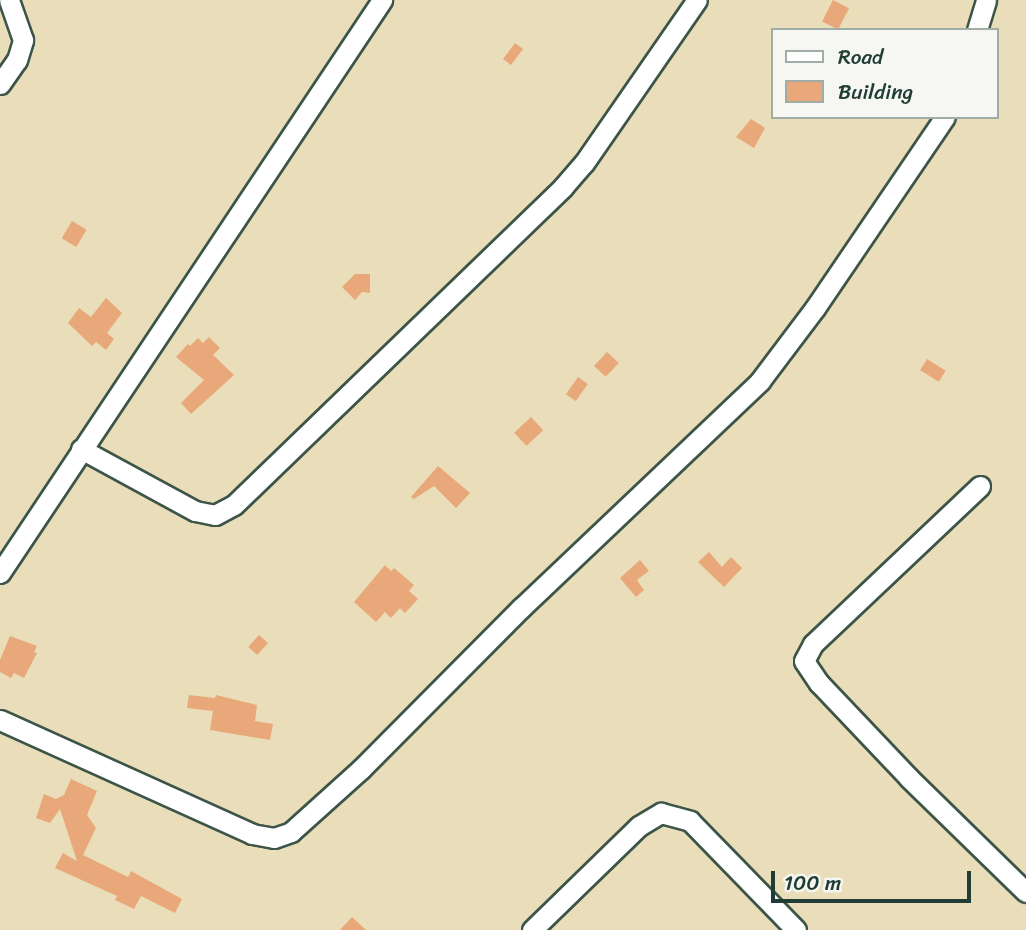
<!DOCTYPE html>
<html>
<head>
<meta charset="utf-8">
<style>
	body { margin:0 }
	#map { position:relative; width:1026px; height:930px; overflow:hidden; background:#e9deb9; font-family:Sriracha,sans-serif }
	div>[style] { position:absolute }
	.building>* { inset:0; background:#e8a879; transform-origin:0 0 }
	.roads { filter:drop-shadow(2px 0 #3d5548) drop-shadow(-2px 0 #3d5548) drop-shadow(0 2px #3d5548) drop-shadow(0 -2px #3d5548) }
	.minor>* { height:19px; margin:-9.5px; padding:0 9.5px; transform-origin:9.5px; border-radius:9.5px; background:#fff }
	span { translate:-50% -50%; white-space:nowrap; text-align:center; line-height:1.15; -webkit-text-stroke:5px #f6f6f2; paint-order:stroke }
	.legend { position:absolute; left:771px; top:28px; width:228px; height:91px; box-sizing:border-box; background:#f6f6f2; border:2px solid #a0aca6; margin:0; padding:9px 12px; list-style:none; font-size:21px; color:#1f3d34 }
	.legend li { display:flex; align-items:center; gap:14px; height:35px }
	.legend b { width:35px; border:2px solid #a0aca6 }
	.scale { position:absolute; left:771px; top:871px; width:200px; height:32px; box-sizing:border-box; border:4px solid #1f3d34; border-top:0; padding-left:9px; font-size:21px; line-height:24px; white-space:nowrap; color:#1f3d34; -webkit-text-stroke:5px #f6f6f2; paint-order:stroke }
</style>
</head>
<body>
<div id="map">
	<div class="building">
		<i style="left:833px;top:0;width:18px;height:24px;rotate:27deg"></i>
		<i style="left:515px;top:43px;width:10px;height:20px;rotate:37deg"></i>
		<i style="clip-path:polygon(751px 119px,765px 128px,754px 148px,736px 137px)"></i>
		<i style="left:72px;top:221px;width:17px;height:20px;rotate:31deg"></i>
		<i style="clip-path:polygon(355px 274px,370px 274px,370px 293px,362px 292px,355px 300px,342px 287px)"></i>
		<i style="clip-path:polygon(106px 298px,122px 313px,107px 333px,114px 339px,106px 350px,96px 342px,92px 346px,68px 323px,79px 308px,91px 317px)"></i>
		<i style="clip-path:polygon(209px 337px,220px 348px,213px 355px,234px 375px,191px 414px,181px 403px,204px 380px,176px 357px,188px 344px,190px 346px,198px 338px,203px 343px)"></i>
		<i style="left:607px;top:352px;width:16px;height:19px;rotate:43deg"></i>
		<i style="left:927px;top:359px;width:22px;height:13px;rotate:32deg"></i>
		<i style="left:578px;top:377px;width:12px;height:21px;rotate:35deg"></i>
		<i style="left:531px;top:417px;width:18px;height:23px;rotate:47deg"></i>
		<i style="clip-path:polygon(438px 466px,470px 493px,456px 508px,434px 486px,414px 499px,411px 497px)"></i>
		<i style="clip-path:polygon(709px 552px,722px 567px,731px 557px,742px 568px,724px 587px,698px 562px)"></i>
		<i style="clip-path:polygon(640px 560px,649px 571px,637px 580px,644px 590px,636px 597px,620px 578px)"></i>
		<i style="clip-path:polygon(385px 565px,391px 571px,394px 568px,414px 585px,409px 591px,418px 599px,405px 613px,400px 608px,391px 618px,385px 612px,376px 622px,354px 602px)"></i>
		<i style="left:259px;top:635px;width:12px;height:16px;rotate:42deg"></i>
		<i style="clip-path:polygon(10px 636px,37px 646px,34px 652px,37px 653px,24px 678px,14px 673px,11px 678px,0 672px,0 660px)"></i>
		<i style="clip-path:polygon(189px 695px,215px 698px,216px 695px,257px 705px,255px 721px,273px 724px,270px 740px,210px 730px,213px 711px,187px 708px)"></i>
		<i style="clip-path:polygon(71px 779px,97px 791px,87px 815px,96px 828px,83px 855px,128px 877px,131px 871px,182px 899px,175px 913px,141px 896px,134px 909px,115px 900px,117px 896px,55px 868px,63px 853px,77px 861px,60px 809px,50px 823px,36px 818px,44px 794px,56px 799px,64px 795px)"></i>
		<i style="clip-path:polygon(352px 917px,366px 930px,340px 930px)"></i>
	</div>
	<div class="roads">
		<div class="minor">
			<i style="left:977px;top:30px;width:31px;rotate:-73deg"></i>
			<i style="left:0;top:84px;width:29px;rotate:-55deg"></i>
			<i style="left:17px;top:60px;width:21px;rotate:-73deg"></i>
			<i style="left:23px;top:40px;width:42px;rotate:-109.3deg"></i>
			<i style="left:81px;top:449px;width:130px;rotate:28.5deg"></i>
			<i style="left:195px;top:511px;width:20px;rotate:11deg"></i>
			<i style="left:215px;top:515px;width:21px;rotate:-28deg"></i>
			<i style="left:234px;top:505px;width:458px;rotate:-44deg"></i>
			<i style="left:563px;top:187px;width:32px;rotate:-49deg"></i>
			<i style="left:584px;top:163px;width:198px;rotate:-55.3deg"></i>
			<i style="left:980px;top:486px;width:230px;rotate:136.6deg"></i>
			<i style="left:813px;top:644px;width:19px;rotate:118deg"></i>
			<i style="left:804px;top:661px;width:27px;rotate:56deg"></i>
			<i style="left:819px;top:683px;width:131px;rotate:46.5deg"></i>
			<i style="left:909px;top:778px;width:163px;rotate:44.3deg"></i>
			<i style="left:0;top:573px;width:689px;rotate:-56.31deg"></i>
			<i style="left:0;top:720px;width:277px;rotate:24.3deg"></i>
			<i style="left:252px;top:834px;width:22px;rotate:10deg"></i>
			<i style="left:274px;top:838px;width:18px;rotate:-19deg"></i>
			<i style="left:291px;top:832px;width:94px;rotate:-42deg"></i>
			<i style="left:361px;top:769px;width:227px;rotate:-45.2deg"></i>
			<i style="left:521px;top:608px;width:330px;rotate:-43.5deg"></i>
			<i style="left:760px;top:381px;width:91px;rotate:-53deg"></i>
			<i style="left:815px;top:308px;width:231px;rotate:-55.8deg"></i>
			<i style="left:532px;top:930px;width:149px;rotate:-44.2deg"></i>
			<i style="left:639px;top:826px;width:26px;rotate:-31deg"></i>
			<i style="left:661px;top:813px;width:30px;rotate:15deg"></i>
			<i style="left:690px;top:821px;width:152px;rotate:45.8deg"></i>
		</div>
	</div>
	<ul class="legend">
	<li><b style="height:9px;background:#fff"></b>Road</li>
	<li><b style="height:19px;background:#e8a879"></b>Building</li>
	</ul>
	<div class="scale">100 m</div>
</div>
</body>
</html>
